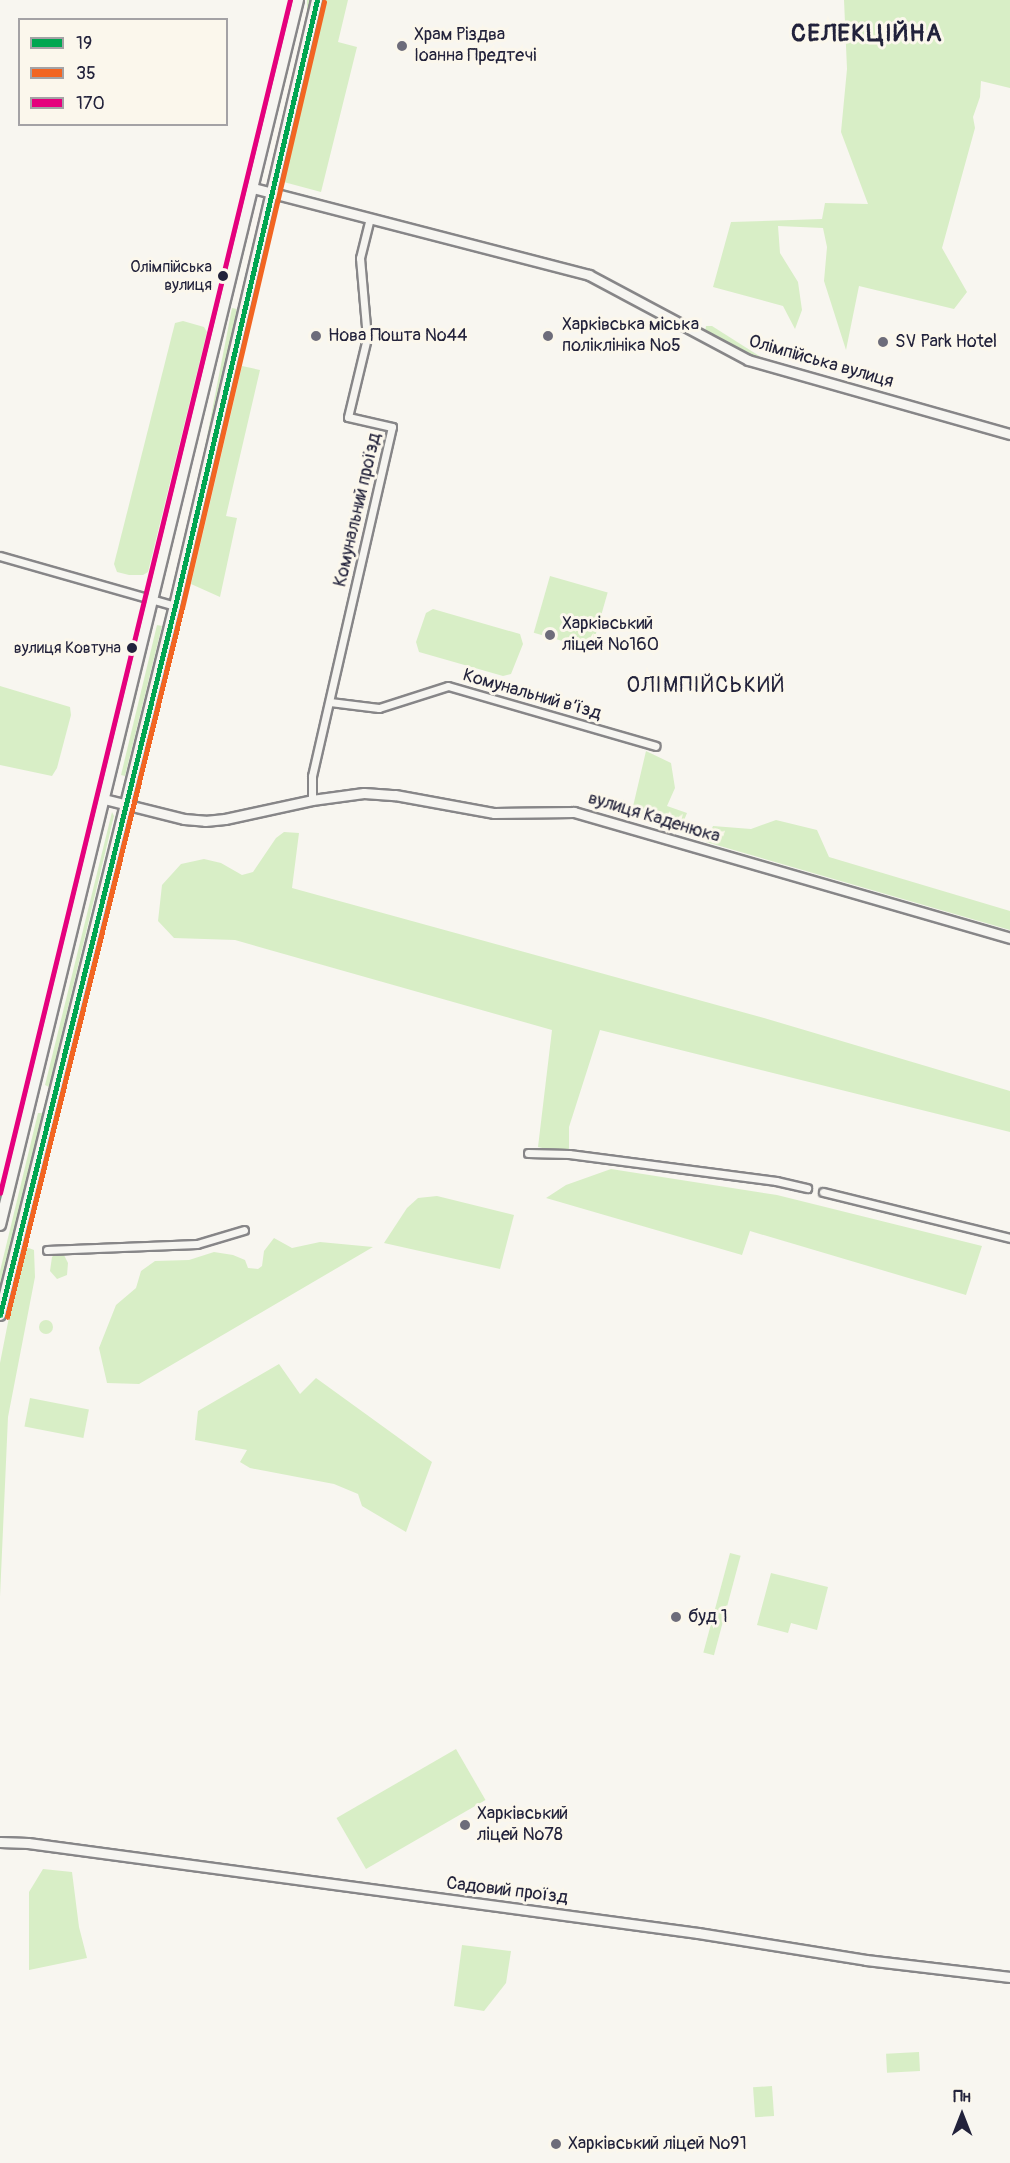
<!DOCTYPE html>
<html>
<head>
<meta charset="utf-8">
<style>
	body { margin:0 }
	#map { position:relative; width:1010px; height:2163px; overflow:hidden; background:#f8f6f0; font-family:Pangolin,sans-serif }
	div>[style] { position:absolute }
	.green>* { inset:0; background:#d8eec6; transform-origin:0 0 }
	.round { border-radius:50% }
	.roads { filter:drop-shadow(2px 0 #878688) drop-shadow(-2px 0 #878688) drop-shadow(0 2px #878688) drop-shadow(0 -2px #878688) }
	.minor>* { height:7px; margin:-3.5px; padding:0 3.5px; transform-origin:3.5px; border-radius:3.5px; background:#f6f5f1 }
	.tertiary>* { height:9px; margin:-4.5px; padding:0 4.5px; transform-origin:4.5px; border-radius:4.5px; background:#f6f5f1 }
	.primary>* { height:10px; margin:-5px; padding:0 5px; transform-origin:5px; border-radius:5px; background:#f6f5f1 }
	.bus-1>* { height:4.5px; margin:-2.25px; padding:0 2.25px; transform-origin:2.25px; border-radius:2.25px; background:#00a651 }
	.bus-2>* { height:4.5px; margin:-2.25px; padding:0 2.25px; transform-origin:2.25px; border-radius:2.25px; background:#f26522 }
	.bus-3>* { height:4.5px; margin:-2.25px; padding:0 2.25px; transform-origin:2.25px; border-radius:2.25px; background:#e5007d }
	.dots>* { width:16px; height:16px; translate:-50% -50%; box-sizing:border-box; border:3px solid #fbf7ec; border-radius:50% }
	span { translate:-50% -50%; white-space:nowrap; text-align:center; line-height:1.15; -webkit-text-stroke:6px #fbf7ec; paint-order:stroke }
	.bus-label { font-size:16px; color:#22223b }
	.right { translate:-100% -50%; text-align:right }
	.poi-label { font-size:18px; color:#22223b }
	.left { translate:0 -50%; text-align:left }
	.street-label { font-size:18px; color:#22223b }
	.quarter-label { font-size:21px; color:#22223b; letter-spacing:1.5px }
	.district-label { font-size:24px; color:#22223b; font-weight:700; letter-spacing:1.5px }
	.legend { position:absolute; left:18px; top:18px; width:210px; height:108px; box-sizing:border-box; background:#fbf7ec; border:2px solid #a4a2a5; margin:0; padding:8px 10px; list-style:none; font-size:18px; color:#22223b }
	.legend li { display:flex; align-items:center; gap:12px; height:30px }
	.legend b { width:30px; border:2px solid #a4a2a5 }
	.north { position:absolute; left:932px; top:2085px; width:60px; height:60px; -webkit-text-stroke:4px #fbf7ec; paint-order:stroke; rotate:0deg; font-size:16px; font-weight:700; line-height:24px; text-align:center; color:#22223b }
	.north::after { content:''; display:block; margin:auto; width:21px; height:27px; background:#22223b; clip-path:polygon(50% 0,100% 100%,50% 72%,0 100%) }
</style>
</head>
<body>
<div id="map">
	<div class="green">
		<i style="left:307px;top:0;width:4px;height:179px"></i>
		<i style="clip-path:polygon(322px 0,348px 0,338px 42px,357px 47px,321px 192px,280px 181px)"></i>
		<i style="clip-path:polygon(844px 0,1010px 0,1010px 88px,981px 81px,980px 97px,973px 117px,975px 128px,942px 248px,967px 292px,954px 309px,859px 286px,846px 350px,824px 281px,827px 247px,823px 228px,778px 226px,780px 253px,798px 282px,802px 310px,795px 329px,783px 306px,713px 287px,731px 222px,822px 219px,825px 203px,868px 204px,841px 132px,847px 69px)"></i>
		<i style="left:232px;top:308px;width:5px;height:268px;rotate:11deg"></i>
		<i style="clip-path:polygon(183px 321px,204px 327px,207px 332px,148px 572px,143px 575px,129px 575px,117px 572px,114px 564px,175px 323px)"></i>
		<i style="clip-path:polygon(706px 326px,712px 326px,767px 361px,744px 354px,705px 332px)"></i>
		<i style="clip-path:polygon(242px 366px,260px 370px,226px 516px,237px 518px,220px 597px,191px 584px)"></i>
		<i style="left:550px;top:576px;width:60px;height:59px;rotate:16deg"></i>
		<i style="clip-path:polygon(433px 609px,520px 634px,523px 644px,511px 674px,503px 676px,419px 652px,416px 642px,426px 613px)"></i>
		<i style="clip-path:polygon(157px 625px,162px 626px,125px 776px,121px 775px)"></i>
		<i style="clip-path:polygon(0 686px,70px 707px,71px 715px,57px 768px,52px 776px,0 765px)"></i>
		<i style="clip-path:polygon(646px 751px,671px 763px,675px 788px,667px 806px,687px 813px,680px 830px,631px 815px)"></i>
		<i style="clip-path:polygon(112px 812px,114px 816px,49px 1087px,45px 1085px)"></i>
		<i style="clip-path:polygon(776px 820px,817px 830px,829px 857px,1010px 911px,1010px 930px,706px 842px,713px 826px,751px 829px)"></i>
		<i style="clip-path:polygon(284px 832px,299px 833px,292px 888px,764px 1018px,1010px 1091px,1010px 1132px,600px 1030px,569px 1127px,569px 1154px,538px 1147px,552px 1030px,235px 940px,174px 938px,158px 921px,162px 885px,181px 864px,204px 859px,221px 863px,242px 875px,253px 872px,276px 838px)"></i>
		<i style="clip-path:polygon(38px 1113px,43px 1113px,0 1289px,0 1271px)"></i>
		<i style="clip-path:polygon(611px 1169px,777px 1195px,982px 1246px,966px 1295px,750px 1231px,742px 1255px,546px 1198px,566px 1185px)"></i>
		<i style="clip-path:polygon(437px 1196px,514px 1215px,500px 1269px,384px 1243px,407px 1208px,418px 1198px)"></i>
		<i style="clip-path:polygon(274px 1238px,292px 1248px,320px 1242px,373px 1247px,139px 1384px,107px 1383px,99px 1348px,116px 1305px,136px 1288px,141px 1271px,155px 1261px,189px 1260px,214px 1252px,233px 1255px,245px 1260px,248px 1268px,258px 1269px,262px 1266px,264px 1251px)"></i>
		<i style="clip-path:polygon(26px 1247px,34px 1250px,35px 1277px,8px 1417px,0 1597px,0 1363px,21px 1256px)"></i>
		<i style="clip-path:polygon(56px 1253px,64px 1255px,68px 1263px,67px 1275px,57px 1279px,50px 1271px,52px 1257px)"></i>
		<i class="round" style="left:39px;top:1320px;width:14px;height:14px"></i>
		<i style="clip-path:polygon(279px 1364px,300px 1394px,316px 1378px,432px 1462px,406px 1532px,362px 1506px,358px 1494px,334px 1484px,250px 1468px,240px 1462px,247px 1450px,195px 1440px,198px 1411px)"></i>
		<i style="left:30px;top:1398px;width:60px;height:29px;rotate:11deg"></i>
		<i style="left:730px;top:1553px;width:11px;height:103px;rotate:15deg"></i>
		<i style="clip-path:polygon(771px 1573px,828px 1587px,817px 1630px,791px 1623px,788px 1633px,757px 1625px)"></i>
		<i style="left:456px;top:1749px;width:59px;height:138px;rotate:60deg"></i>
		<i style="clip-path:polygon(43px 1869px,72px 1872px,79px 1927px,87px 1958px,29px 1970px,29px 1892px)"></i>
		<i style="clip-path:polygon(462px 1945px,511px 1951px,506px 1983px,484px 2011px,454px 2006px)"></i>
		<i style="left:919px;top:2052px;width:19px;height:33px;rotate:87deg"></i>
		<i style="left:772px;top:2086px;width:30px;height:19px;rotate:86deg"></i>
	</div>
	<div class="roads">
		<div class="minor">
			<i style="left:0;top:556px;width:182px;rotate:15.9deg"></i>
			<i style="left:330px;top:702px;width:49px;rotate:7deg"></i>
			<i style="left:379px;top:708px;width:72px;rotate:-17.7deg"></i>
			<i style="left:448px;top:686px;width:216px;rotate:16.1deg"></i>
			<i style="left:312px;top:800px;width:24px;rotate:-90deg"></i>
			<i style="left:312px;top:776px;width:358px;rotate:-77.1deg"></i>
			<i style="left:392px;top:427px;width:45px;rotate:-167.2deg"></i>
			<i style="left:348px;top:417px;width:81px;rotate:-76.5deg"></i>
			<i style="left:367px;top:338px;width:80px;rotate:-95deg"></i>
			<i style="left:360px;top:258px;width:41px;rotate:-76deg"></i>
			<i style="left:528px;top:1153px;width:41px;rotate:1.4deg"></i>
			<i style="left:569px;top:1154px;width:209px;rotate:7.4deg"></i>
			<i style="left:776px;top:1181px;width:32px;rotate:13deg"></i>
			<i style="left:823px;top:1192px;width:193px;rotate:13.8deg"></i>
			<i style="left:47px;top:1250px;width:150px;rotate:-2.3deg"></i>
			<i style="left:197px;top:1244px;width:49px;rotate:-16.6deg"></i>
		</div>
		<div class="tertiary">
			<i style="left:253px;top:188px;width:347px;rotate:14.5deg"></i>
			<i style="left:589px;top:275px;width:180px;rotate:28.1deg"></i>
			<i style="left:748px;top:360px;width:272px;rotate:15.8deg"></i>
			<i style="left:104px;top:799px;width:82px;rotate:14deg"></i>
			<i style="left:184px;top:819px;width:21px;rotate:5deg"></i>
			<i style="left:205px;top:821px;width:20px;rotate:-6deg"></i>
			<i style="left:225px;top:819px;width:89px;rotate:-12.3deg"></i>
			<i style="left:312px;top:800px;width:52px;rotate:-7.7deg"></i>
			<i style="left:364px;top:793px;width:31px;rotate:4deg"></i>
			<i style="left:395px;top:795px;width:101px;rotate:10.3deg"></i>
			<i style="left:494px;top:813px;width:80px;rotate:-0.7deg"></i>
			<i style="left:574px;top:812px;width:454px;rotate:16.1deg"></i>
			<i style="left:0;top:1842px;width:28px;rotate:2deg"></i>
			<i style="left:28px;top:1843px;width:676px;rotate:7.65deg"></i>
			<i style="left:698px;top:1933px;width:170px;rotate:9.1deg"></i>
			<i style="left:866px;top:1960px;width:145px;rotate:6.7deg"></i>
		</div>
		<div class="primary">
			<i style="left:0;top:1225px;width:1261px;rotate:-76.33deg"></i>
			<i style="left:0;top:1315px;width:730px;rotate:-76.14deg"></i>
			<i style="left:175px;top:606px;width:622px;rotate:-76.81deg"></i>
		</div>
	</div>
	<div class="bus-1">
		<i style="left:0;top:1315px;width:730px;rotate:-76.14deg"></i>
		<i style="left:175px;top:606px;width:622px;rotate:-76.81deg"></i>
	</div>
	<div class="bus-2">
		<i style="left:7px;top:1317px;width:730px;rotate:-76.14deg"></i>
		<i style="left:182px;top:608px;width:622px;rotate:-76.81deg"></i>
	</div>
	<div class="bus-3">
		<i style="left:0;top:1193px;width:1228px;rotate:-76.34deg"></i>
	</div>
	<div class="dots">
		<i style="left:402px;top:46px;background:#6d6c7a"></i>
		<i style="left:223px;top:276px;background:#22223b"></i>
		<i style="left:316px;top:336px;background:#6d6c7a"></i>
		<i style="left:548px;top:336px;background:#6d6c7a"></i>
		<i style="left:883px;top:342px;background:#6d6c7a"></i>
		<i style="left:550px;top:635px;background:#6d6c7a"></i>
		<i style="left:132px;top:648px;background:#22223b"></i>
		<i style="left:676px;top:1617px;background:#6d6c7a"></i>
		<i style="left:465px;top:1825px;background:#6d6c7a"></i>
		<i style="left:556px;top:2144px;background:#6d6c7a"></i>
	</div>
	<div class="bus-label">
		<span class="right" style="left:212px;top:276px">Олімпійська<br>вулиця</span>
		<span class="right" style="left:121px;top:648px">вулиця Ковтуна</span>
	</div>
	<div class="poi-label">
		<span class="left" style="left:414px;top:46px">Храм Різдва<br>Іоанна Предтечі</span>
		<span class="left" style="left:562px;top:336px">Харківська міська<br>поліклініка №5</span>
		<span class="left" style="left:328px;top:336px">Нова Пошта №44</span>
		<span class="left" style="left:895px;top:342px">SV Park Hotel</span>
		<span class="left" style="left:562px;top:635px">Харківський<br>ліцей №160</span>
		<span class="left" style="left:688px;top:1617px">буд 1</span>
		<span class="left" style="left:477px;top:1825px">Харківський<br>ліцей №78</span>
		<span class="left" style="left:568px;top:2144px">Харківський ліцей №91</span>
	</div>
	<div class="street-label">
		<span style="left:821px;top:362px;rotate:16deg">Олімпійська вулиця</span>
		<span style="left:358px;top:510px;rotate:-77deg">Комунальний проїзд</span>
		<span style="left:532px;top:695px;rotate:16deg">Комунальний в’їзд</span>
		<span style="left:654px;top:818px;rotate:17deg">вулиця Каденюка</span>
		<span style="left:507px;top:1891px;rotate:7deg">Садовий проїзд</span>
	</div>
	<div class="quarter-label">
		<span style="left:706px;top:686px">ОЛІМПІЙСЬКИЙ</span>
	</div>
	<div class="district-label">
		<span style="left:867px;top:34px">СЕЛЕКЦІЙНА</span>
	</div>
	<ul class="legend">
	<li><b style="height:8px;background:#00a651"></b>19</li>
	<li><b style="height:8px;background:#f26522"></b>35</li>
	<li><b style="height:8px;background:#e5007d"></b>170</li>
	</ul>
	<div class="north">Пн</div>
</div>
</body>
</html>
